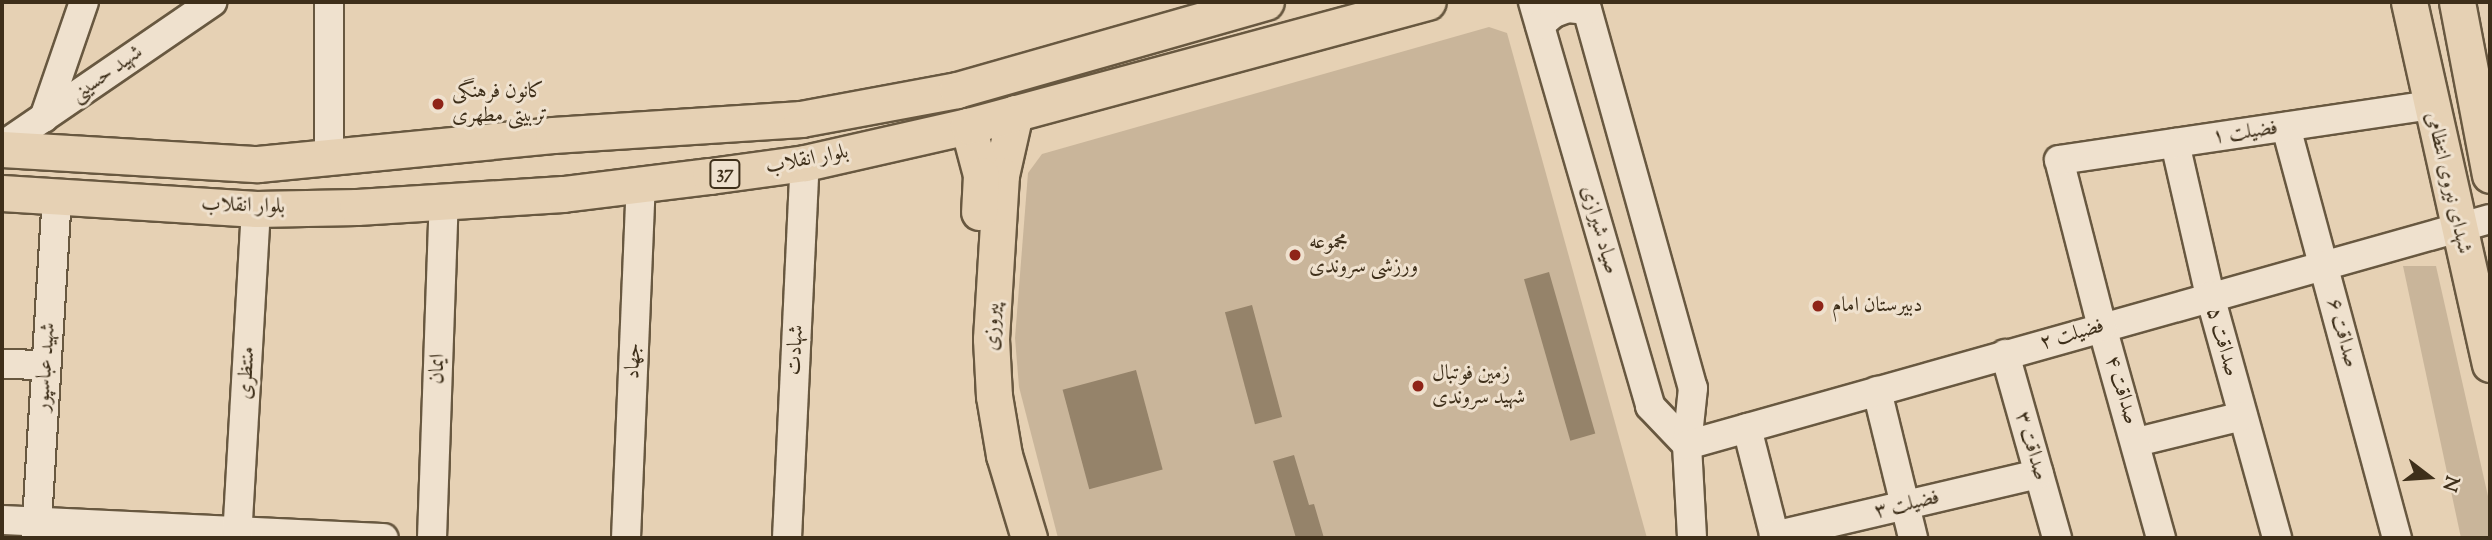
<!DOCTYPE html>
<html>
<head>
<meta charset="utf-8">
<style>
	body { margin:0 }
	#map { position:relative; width:2492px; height:540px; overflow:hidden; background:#e6d1b4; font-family:"Sorts Mill Goudy",Amiri,serif }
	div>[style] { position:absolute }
	.green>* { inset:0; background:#c9b59a }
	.building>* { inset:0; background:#95836a; transform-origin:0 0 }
	.roads { filter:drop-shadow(2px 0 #685840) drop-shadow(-2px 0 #685840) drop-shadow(0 2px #685840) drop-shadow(0 -2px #685840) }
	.minor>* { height:28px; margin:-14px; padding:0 14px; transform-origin:14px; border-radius:14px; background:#efe1ce }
	.major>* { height:35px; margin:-17.5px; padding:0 17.5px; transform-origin:17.5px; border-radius:17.5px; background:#e6d1b4 }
	.dots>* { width:19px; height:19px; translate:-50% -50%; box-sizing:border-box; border:4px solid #efe1ce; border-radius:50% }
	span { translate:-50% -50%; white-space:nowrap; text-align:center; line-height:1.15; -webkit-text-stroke:6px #efe1ce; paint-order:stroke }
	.shield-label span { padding:2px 5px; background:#efe1ce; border:2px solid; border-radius:5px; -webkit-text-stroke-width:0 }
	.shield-label { font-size:19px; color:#3e2f1a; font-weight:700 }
	.street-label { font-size:21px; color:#3e2f1a }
	.poi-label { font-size:21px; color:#3e2f1a }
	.left { translate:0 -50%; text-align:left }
	.frame { position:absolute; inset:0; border:4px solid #3e2f1a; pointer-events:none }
	.north { position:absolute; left:2394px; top:442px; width:70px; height:70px; -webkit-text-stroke:5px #efe1ce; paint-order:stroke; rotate:107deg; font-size:19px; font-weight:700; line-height:28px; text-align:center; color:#3e2f1a }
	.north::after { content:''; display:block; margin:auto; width:24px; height:32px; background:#3e2f1a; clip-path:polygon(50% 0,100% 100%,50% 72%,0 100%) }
</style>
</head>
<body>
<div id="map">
	<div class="green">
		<i style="clip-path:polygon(1489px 27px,1507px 33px,1647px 538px,1058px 538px,1019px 387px,1015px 338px,1028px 173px,1042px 154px)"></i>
		<i style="clip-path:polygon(2403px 266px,2436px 266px,2490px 505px,2490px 538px,2461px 538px)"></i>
	</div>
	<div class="building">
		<i style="left:1549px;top:272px;width:168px;height:26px;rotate:74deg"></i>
		<i style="left:1252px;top:305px;width:116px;height:28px;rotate:75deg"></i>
		<i style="left:1136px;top:370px;width:103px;height:76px;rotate:75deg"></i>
		<i style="clip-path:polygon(1294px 455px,1309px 505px,1314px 504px,1324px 538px,1296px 538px,1273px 461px)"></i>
	</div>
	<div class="roads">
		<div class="minor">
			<i style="left:329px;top:2px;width:157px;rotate:90deg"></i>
			<i style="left:1533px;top:2px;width:421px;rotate:73.8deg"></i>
			<i style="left:1650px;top:406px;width:54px;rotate:46.5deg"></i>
			<i style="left:1585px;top:2px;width:401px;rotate:74.4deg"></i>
			<i style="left:1693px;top:388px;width:57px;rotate:96deg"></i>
			<i style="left:1687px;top:445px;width:93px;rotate:86.9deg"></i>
			<i style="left:1540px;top:25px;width:18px;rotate:-41deg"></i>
			<i style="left:1554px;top:13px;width:15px;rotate:-20deg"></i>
			<i style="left:1568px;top:8px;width:19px;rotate:6deg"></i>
			<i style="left:44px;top:118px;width:123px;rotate:-71deg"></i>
			<i style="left:2286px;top:127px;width:426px;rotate:74.9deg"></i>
			<i style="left:2175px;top:143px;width:157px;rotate:77.1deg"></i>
			<i style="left:2210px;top:296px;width:251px;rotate:74.5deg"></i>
			<i style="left:2px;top:146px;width:255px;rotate:-34.4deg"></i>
			<i style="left:2005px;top:354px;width:191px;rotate:74.2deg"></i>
			<i style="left:2px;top:364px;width:44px;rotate:1.3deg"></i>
			<i style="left:1877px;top:391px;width:151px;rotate:76.2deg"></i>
			<i style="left:1747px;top:428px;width:114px;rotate:75.7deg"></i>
			<i style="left:2137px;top:442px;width:109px;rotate:-13.8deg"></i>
			<i style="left:1687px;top:445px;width:834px;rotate:-15.72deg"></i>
			<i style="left:2px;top:520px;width:382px;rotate:2.7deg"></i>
			<i style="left:1774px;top:536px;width:272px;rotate:-13.2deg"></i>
			<i style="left:36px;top:538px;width:343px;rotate:-86.5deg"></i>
			<i style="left:237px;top:538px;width:330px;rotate:-86.7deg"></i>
			<i style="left:432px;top:538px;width:337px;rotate:-88deg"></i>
			<i style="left:626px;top:538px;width:354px;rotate:-87.6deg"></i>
			<i style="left:787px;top:538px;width:375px;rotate:-87.3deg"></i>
			<i style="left:2161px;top:538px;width:219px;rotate:-105.6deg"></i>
			<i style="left:2102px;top:327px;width:172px;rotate:-104.4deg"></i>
			<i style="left:2059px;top:160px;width:375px;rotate:-8.4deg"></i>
		</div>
		<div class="major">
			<i style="left:2409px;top:2px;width:371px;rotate:77.4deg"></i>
			<i style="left:2457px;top:2px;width:176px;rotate:79.2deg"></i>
			<i style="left:1015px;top:113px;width:64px;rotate:102.7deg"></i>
			<i style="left:1001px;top:175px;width:164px;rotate:93.5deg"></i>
			<i style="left:991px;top:339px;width:57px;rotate:87deg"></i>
			<i style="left:994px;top:396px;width:60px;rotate:80.4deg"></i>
			<i style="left:1004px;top:455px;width:87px;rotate:73.2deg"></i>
			<i style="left:968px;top:126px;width:51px;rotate:75.1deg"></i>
			<i style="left:981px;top:175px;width:37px;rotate:93deg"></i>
			<i style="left:2px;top:149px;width:256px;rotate:3.4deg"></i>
			<i style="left:258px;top:164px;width:296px;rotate:-5.6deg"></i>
			<i style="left:553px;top:135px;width:249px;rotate:-3.7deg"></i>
			<i style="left:801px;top:119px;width:159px;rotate:-10.5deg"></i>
			<i style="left:957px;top:90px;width:321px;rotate:-15.9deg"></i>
			<i style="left:2px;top:193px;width:255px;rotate:3.6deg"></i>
			<i style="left:256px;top:209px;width:101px;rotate:-1.1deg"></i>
			<i style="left:357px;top:207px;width:206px;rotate:-3.6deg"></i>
			<i style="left:563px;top:194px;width:148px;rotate:-7deg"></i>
			<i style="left:710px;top:176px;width:96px;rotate:-7.8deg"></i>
			<i style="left:805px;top:163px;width:167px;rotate:-12.8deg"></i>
			<i style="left:968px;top:126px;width:476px;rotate:-15.1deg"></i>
		</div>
	</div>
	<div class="dots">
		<i style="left:438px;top:104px;background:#8f2418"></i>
		<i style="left:1295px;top:255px;background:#8f2418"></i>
		<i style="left:1818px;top:306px;background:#8f2418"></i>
		<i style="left:1418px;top:386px;background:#8f2418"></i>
	</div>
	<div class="shield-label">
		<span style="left:725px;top:174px">37</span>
	</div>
	<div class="street-label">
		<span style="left:107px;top:74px;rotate:-35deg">شهید حسینی</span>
		<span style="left:2245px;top:133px;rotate:-8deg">فضیلت ۱</span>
		<span style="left:807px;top:160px;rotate:-11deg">بلوار انقلاب</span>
		<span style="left:2448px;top:183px;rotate:77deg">شهدای نیروی انتظامی</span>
		<span style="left:243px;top:206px;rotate:2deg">بلوار انقلاب</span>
		<span style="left:1599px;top:230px;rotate:74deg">صیاد شیرازی</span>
		<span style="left:993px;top:327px;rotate:-89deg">پیروزی</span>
		<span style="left:2342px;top:333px;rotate:75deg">صداقت ۶</span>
		<span style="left:2072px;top:335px;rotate:-16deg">فضیلت ۲</span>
		<span style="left:2222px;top:342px;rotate:74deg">صداقت ۵</span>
		<span style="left:796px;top:350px;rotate:-87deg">شهادت</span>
		<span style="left:634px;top:361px;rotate:-88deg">جهاد</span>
		<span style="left:46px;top:367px;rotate:-86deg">شهید عباسپور</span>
		<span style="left:438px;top:369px;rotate:-88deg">ایمان</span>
		<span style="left:247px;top:373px;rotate:-87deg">منتظری</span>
		<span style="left:2121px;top:390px;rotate:73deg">صداقت ۴</span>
		<span style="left:2031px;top:446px;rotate:74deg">صداقت ۳</span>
		<span style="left:1907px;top:505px;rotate:-13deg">فضیلت ۳</span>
	</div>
	<div class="poi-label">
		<span class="left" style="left:452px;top:104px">کانون فرهنگی<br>تربیتی مطهری</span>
		<span class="left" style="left:1309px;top:255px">مجموعه<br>ورزشی سروندی</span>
		<span class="left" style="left:1832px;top:306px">دبیرستان امام</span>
		<span class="left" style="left:1432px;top:386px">زمین فوتبال<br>شهید سروندی</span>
	</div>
	<div class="frame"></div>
	<div class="north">N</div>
</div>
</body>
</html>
